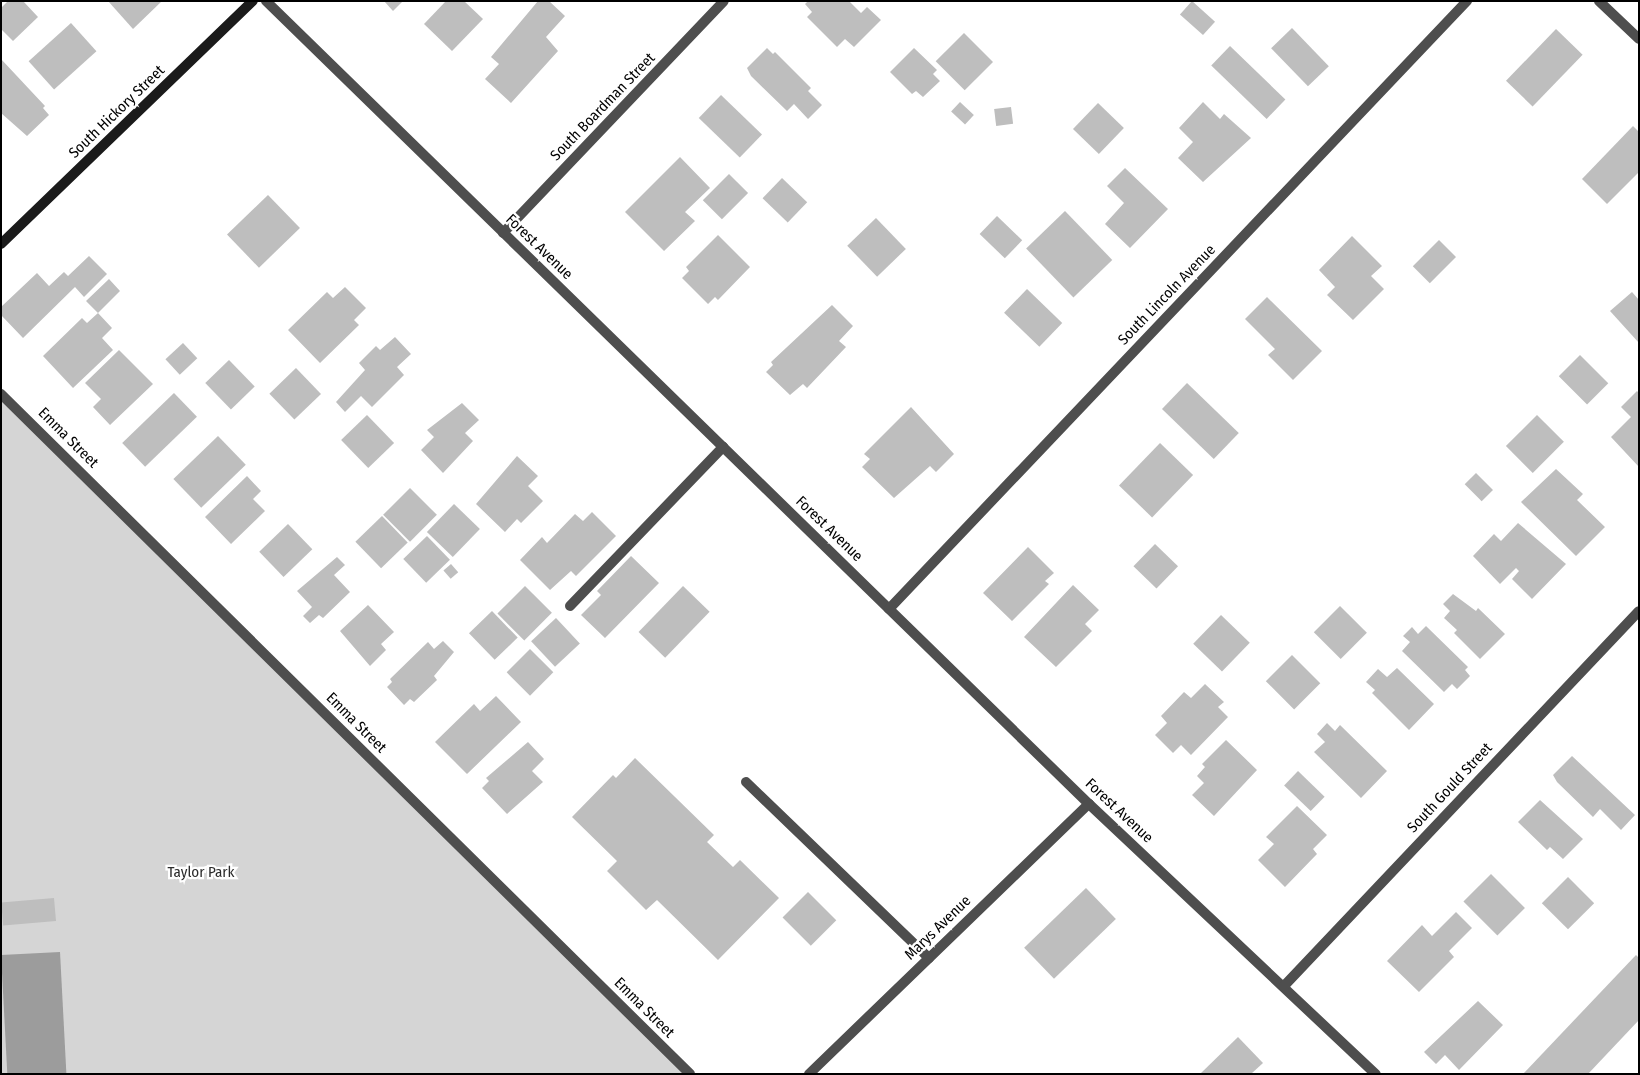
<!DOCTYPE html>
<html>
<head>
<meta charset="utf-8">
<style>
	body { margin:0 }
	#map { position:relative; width:1640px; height:1075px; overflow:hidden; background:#fff; font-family:"Fira Sans Condensed",sans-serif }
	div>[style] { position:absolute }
	.green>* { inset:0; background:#d5d5d5 }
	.water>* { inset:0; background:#9c9c9c; transform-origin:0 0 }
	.building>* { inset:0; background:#bebebe; transform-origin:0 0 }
	.lane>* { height:10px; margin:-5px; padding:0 5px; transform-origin:5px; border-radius:5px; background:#4e4e4e }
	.street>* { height:10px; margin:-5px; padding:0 5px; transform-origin:5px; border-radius:5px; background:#4e4e4e }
	.secondary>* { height:10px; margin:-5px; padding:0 5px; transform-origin:5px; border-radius:5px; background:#1b1b1b }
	span { translate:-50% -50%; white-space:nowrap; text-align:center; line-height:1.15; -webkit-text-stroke:4.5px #fff; paint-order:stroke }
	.street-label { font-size:15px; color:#000 }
	.park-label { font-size:15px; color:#2c2c2c }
	.frame { position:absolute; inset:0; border:2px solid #000; pointer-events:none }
</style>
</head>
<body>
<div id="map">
	<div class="green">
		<i style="clip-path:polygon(1px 394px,690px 1074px,1px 1074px)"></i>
	</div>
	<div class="water">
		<i style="left:60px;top:952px;width:122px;height:59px;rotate:87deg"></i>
	</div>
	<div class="building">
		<i style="clip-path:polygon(8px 1px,23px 1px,38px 17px,13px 41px,1px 29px,1px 8px)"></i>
		<i style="clip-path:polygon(108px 1px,162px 1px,133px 29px)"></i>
		<i style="clip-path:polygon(384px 1px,403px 1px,393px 11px)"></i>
		<i style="clip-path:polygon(446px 1px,464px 1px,483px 19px,452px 51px,424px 24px)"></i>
		<i style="clip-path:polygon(538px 1px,549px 1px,565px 16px,546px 37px,558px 51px,511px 103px,485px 79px,499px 64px,491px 57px)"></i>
		<i style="clip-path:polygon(808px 1px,849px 1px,861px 13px,867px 7px,881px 20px,854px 47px,845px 39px,837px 47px,807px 17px,812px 12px,805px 4px)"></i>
		<i style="left:1192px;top:1px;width:31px;height:18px;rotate:42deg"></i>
		<i style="left:71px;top:23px;width:38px;height:57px;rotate:48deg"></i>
		<i style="left:1292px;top:28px;width:53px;height:29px;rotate:46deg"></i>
		<i style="left:1556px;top:29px;width:37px;height:72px;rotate:44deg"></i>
		<i style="left:964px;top:33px;width:41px;height:40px;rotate:45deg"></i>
		<i style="left:1230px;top:46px;width:77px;height:27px;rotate:44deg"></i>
		<i style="clip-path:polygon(767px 48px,773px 54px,775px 52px,811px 88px,808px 91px,822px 105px,808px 119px,794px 104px,787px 111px,751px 76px,747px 68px)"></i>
		<i style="clip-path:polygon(914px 48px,937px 70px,933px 74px,940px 81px,923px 97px,916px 91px,912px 94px,890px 72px)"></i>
		<i style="clip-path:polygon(1px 59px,45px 106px,43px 108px,49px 115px,27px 136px,1px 113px)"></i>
		<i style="left:721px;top:95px;width:57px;height:32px;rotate:44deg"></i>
		<i style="left:960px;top:102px;width:19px;height:13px;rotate:43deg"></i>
		<i style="clip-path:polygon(1203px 102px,1220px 119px,1224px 114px,1251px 138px,1203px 182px,1178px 158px,1193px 142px,1179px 128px)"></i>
		<i style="left:1098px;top:103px;width:36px;height:36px;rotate:44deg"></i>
		<i style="left:1011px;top:107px;width:17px;height:17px;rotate:83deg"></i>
		<i style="clip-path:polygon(1633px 126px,1639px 132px,1639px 172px,1607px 204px,1582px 179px)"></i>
		<i style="clip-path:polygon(680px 157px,710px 188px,685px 212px,695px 221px,664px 251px,625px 212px)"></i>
		<i style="clip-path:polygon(1125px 168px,1168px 209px,1130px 248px,1105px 224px,1124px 203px,1107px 186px)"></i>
		<i style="left:729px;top:174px;width:27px;height:37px;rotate:45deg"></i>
		<i style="left:782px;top:178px;width:35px;height:28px;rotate:44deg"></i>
		<i style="left:268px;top:195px;width:46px;height:57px;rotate:46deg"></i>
		<i style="left:1065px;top:211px;width:68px;height:54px;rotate:46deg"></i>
		<i style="left:997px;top:216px;width:35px;height:25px;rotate:44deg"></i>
		<i style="left:876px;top:218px;width:43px;height:40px;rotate:46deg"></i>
		<i style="clip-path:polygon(718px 235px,750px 267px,718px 300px,715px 297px,708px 304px,682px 278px,689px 271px,686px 267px)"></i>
		<i style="clip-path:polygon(1352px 236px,1382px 266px,1371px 276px,1384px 289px,1353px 320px,1327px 295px,1335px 287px,1319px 270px)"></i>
		<i style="left:1439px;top:240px;width:24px;height:37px;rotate:45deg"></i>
		<i style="clip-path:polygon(89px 256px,107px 274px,84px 297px,75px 287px,23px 338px,1px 315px,1px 307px,37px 273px,49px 286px,64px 272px,68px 276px)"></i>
		<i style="clip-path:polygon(109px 279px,120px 291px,98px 313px,112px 328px,102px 338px,113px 350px,73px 388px,43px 356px,82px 318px,87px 323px,98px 313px,86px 301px)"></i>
		<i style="clip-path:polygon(345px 287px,366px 308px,354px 320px,359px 325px,320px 363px,288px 330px,327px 292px,333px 298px)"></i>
		<i style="left:1027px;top:289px;width:49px;height:33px;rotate:44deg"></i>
		<i style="clip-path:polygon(1632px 292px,1639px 300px,1639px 343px,1610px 311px)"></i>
		<i style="clip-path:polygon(1267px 297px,1322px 351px,1293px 380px,1268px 355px,1275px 349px,1245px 319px)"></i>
		<i style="clip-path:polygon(832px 305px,853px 326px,839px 341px,846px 347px,807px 388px,803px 384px,790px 395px,766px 372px,773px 365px,771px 362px)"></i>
		<i style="clip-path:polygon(395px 337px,411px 354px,397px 367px,404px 375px,372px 407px,361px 396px,345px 412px,336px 402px,365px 370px,359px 363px,376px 346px,380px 350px)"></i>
		<i style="left:183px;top:343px;width:21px;height:24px;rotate:47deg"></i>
		<i style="clip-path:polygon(119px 350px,153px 384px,110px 425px,93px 407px,101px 399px,85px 383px)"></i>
		<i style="left:1580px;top:355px;width:40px;height:30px;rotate:45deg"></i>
		<i style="left:229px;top:360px;width:37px;height:33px;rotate:46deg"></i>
		<i style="left:296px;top:368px;width:36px;height:37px;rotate:46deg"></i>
		<i style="left:1187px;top:383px;width:72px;height:36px;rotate:44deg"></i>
		<i style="clip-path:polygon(1637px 391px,1639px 393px,1639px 467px,1611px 437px,1631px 417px,1621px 407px)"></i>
		<i style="left:174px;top:393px;width:33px;height:72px;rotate:46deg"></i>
		<i style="clip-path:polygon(462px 403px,479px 420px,465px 433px,473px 441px,443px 473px,421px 450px,434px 437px,427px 430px)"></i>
		<i style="clip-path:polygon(911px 407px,954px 454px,936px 472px,930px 466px,894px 498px,862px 467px,870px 459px,864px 454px)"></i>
		<i style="left:367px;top:415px;width:39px;height:36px;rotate:46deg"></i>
		<i style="left:1537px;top:415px;width:38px;height:44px;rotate:45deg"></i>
		<i style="left:218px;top:436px;width:40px;height:62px;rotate:46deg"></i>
		<i style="left:1160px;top:443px;width:46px;height:59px;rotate:44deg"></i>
		<i style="clip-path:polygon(517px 456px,538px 476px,528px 486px,543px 501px,521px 523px,517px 519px,505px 532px,476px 504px)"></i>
		<i style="clip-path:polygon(1556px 469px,1583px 494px,1577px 500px,1605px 527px,1576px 556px,1521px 502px)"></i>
		<i style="left:1476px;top:473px;width:24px;height:16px;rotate:45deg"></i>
		<i style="clip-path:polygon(247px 476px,261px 491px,253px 499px,265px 511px,231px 544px,205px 517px)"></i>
		<i style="left:410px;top:488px;width:38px;height:38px;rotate:45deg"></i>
		<i style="left:454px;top:504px;width:36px;height:39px;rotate:44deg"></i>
		<i style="clip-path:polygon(592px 512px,616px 536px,576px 576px,571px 571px,550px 590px,520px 560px,542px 537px,547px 543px,575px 514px,583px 521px)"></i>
		<i style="left:382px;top:516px;width:37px;height:37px;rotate:46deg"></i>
		<i style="clip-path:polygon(1518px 523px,1566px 564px,1532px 599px,1512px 579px,1519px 571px,1516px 568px,1500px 584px,1473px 556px,1494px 534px,1501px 541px)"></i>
		<i style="left:288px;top:524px;width:35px;height:40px;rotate:46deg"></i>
		<i style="left:427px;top:536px;width:33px;height:33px;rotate:46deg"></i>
		<i style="left:1155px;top:544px;width:32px;height:31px;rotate:44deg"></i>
		<i style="clip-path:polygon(1028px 547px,1054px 573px,1045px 581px,1049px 584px,1012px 621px,983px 593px)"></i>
		<i style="clip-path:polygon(631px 556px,659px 583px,605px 638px,581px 615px,601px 595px,597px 591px)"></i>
		<i style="clip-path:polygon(337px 557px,345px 565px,334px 575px,350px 592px,323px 618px,319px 615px,310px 623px,303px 616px,312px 607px,297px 591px)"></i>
		<i style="left:451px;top:564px;width:11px;height:10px;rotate:49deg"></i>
		<i style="clip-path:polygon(1073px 585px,1099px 610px,1085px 624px,1092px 631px,1056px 667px,1024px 637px)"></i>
		<i style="left:525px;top:586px;width:38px;height:39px;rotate:45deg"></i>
		<i style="left:683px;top:586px;width:37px;height:64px;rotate:44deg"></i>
		<i style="clip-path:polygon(1453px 594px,1476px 611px,1478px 608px,1505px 634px,1480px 659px,1454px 633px,1457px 630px,1444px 618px,1450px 611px,1443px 604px)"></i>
		<i style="clip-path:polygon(368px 605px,394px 632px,381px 644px,386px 650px,370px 666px,340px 631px)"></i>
		<i style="left:1340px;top:606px;width:38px;height:37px;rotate:45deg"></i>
		<i style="left:492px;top:611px;width:37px;height:32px;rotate:46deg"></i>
		<i style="left:1221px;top:615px;width:40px;height:40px;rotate:44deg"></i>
		<i style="left:556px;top:618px;width:35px;height:34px;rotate:47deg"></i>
		<i style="clip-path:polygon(1426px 626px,1468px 667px,1465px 670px,1470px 676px,1457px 689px,1452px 684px,1444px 692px,1402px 651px,1410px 642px,1403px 636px,1412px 627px,1418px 634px)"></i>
		<i style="clip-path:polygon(443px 641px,454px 652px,434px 676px,437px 680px,414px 702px,410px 699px,404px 705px,387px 687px,392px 682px,390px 679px,428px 642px,434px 649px)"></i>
		<i style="left:530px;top:649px;width:33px;height:33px;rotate:45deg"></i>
		<i style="left:1292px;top:655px;width:40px;height:37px;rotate:45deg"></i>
		<i style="clip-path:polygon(1397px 668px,1434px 704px,1409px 730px,1372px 693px,1375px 690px,1366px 682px,1378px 669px,1387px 677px)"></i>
		<i style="clip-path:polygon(1205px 684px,1224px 702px,1218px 707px,1228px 717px,1191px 755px,1181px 745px,1173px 753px,1155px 735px,1167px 723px,1161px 716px,1184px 692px,1191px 698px)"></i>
		<i style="clip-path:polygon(496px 696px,521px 722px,467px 774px,435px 742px,474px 704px,480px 711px)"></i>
		<i style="clip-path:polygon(1327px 723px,1335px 731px,1340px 725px,1387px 771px,1361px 798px,1314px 752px,1325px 742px,1317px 734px)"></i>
		<i style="clip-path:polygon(1226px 740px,1257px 770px,1214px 816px,1192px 795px,1204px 783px,1197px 776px,1205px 767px,1202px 764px)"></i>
		<i style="clip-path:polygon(528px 742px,544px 759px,532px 771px,543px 782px,507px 814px,482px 788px,489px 781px,486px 778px)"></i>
		<i style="clip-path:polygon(1572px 756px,1635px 815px,1621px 830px,1600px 809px,1593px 817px,1557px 782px,1553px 775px)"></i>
		<i style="clip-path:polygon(635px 758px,714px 835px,707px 842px,733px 867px,740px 860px,779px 898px,718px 960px,657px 900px,646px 910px,607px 871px,617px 861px,572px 817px,613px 775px,616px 778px)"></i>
		<i style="left:1298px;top:771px;width:37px;height:20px;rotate:44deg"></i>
		<i style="clip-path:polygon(1540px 800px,1583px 839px,1563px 859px,1550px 847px,1547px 850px,1518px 822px)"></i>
		<i style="clip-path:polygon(1297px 806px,1327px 835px,1313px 849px,1317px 854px,1285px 887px,1258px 860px,1274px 844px,1266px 837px)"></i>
		<i style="left:1491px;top:874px;width:48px;height:39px;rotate:45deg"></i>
		<i style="left:1568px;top:877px;width:37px;height:37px;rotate:45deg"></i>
		<i style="left:1086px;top:888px;width:43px;height:86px;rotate:46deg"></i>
		<i style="left:808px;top:892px;width:40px;height:36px;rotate:45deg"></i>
		<i style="left:54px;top:898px;width:23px;height:53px;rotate:85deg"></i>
		<i style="clip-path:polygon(1456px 912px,1472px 928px,1449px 951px,1454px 957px,1419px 992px,1387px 961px,1422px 925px,1432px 936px)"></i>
		<i style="clip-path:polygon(1636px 955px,1639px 958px,1639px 1020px,1588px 1074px,1523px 1074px)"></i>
		<i style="clip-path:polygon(1478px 1001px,1503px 1025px,1459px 1070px,1445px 1055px,1436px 1064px,1424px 1052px)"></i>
		<i style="clip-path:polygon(1238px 1037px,1263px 1063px,1251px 1074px,1200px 1074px)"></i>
	</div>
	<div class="lane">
		<i style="left:570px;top:606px;width:221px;rotate:-46.1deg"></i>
		<i style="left:746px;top:782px;width:254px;rotate:43.9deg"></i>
	</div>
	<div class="street">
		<i style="left:266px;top:1px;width:1150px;rotate:44.3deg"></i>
		<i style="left:1089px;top:804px;width:394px;rotate:43.3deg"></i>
		<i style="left:1599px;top:1px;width:55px;rotate:43.5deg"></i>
		<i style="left:503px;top:233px;width:320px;rotate:-46.4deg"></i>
		<i style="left:1px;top:394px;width:968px;rotate:44.62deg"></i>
		<i style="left:889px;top:609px;width:839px;rotate:-46.45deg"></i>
		<i style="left:1284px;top:986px;width:516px;rotate:-46.57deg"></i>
		<i style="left:809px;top:1074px;width:389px;rotate:-44deg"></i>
	</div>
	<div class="secondary">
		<i style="left:1px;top:244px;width:350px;rotate:-44deg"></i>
	</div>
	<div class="street-label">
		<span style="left:603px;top:107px;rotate:-46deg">South Boardman Street</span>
		<span style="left:117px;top:112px;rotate:-44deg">South Hickory Street</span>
		<span style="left:539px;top:247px;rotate:44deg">Forest Avenue</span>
		<span style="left:1167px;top:295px;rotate:-46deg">South Lincoln Avenue</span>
		<span style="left:68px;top:438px;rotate:45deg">Emma Street</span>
		<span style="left:829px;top:529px;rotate:44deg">Forest Avenue</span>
		<span style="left:356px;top:723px;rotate:45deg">Emma Street</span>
		<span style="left:1450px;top:788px;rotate:-47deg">South Gould Street</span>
		<span style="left:1119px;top:811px;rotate:43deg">Forest Avenue</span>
		<span style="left:938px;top:928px;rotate:-44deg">Marys Avenue</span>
		<span style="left:644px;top:1008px;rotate:45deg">Emma Street</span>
	</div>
	<div class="park-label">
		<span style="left:201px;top:873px">Taylor Park</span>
	</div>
	<div class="frame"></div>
</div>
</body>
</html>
